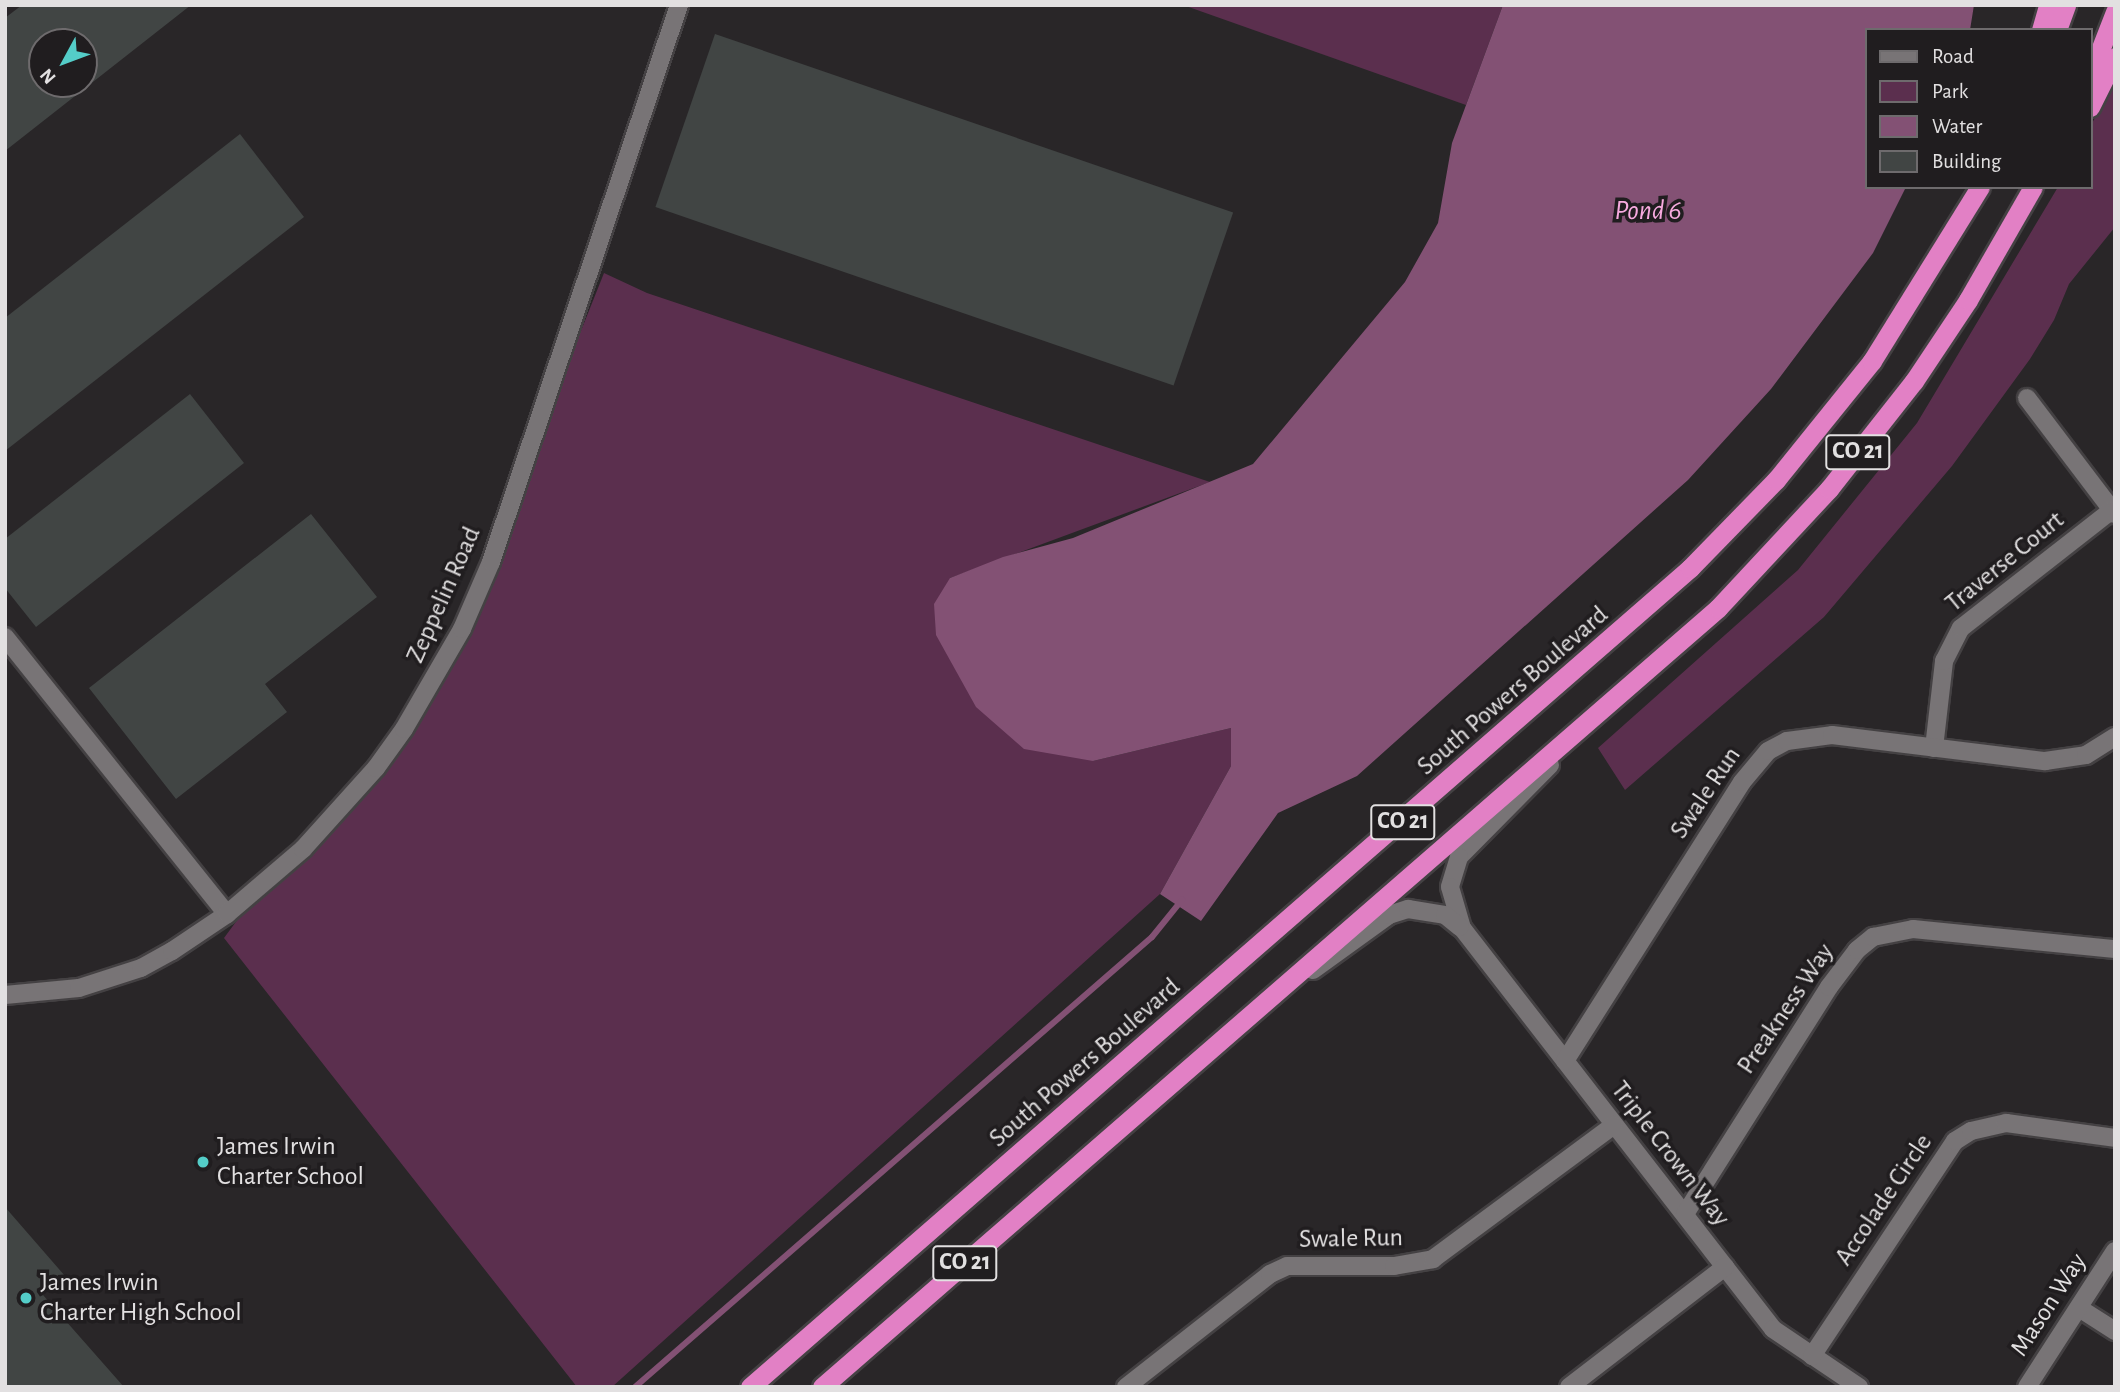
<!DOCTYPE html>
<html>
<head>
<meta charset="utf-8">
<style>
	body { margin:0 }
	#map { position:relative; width:2120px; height:1392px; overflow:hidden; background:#292628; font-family:"Alegreya Sans",sans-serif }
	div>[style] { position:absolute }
	.green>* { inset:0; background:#5b2f4e }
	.water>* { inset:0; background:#835174 }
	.stream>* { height:6px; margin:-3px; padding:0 3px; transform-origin:3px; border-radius:3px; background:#835174 }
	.building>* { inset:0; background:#414544; transform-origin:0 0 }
	.roads { filter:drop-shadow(2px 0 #444143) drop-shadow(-2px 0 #444143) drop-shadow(0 2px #444143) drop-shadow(0 -2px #444143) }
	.minor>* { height:18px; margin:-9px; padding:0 9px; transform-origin:9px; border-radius:9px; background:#787476 }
	.trunk>* { height:19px; margin:-9.5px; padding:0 9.5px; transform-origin:9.5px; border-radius:9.5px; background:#e280c5 }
	.dots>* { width:19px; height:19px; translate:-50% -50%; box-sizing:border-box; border:4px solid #201d1f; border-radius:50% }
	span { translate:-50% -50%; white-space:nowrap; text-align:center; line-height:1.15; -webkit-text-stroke:7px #201d1f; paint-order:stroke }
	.shield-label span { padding:2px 5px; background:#201d1f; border:2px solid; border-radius:5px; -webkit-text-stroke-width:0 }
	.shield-label { font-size:24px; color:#e2e0e1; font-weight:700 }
	.street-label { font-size:26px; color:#e2e0e1 }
	.poi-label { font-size:26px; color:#e2e0e1 }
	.left { translate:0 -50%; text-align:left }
	.water-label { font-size:28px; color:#f7aadf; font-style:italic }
	.frame { position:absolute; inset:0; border:7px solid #e2e0e1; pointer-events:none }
	.legend { position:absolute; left:1865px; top:28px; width:228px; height:161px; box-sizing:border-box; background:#201d1f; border:2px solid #6e6b6d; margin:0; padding:9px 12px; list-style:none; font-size:21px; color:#e2e0e1 }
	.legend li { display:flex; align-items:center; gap:14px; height:35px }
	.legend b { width:35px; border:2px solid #6e6b6d }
	.north { position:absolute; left:28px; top:28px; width:70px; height:70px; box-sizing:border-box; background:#201d1f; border:2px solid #6e6b6d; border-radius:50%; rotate:229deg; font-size:19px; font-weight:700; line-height:28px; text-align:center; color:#e2e0e1 }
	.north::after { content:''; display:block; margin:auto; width:24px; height:32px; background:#54cdc8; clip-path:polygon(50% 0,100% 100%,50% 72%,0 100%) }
</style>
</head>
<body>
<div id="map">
	<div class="green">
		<i style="clip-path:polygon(1183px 5px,1503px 5px,1466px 105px)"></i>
		<i style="clip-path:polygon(2115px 81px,2115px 227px,2069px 284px,2054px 320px,2030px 359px,1952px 466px,1824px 617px,1625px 790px,1598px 748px,1798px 570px,1917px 423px,2058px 187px,2090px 187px,2090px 127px)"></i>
		<i style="clip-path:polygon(604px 273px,647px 293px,1210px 482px,950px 578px,1093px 761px,1231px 728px,1231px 766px,1160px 894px,612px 1387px,577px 1387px,224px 938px,263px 885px,339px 811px,462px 629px)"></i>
	</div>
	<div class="water">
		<i style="clip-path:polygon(1503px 5px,1974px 5px,1970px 30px,1866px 30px,1866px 187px,1906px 187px,1873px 253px,1771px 389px,1688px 480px,1357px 776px,1278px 813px,1201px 921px,1160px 894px,1231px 766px,1231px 728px,1093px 761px,1024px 749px,976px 707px,936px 635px,934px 604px,950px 578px,1003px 557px,1073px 538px,1253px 464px,1405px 282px,1438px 223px,1452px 143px)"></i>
	</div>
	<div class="stream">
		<i style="left:635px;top:1387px;width:685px;rotate:-41.04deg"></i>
		<i style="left:1152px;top:937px;width:48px;rotate:-51deg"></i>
	</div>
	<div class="building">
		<i style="clip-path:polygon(evenodd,22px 5px,191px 5px,5px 151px,5px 18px,22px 5px,42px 42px,84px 42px,84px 84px,42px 84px,42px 42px)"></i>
		<i style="left:715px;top:34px;width:548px;height:183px;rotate:19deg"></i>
		<i style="clip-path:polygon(240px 134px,304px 217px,5px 451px,5px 318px)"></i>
		<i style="clip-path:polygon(190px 394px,244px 463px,36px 627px,5px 588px,5px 539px)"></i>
		<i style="clip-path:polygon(311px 514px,377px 597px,265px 684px,287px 712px,176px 799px,89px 688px)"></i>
		<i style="clip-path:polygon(5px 1207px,65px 1276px,43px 1295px,124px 1387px,5px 1387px)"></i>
	</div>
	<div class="roads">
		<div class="minor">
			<i style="left:2027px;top:398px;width:146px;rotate:52.8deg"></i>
			<i style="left:5px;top:637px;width:355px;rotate:51.3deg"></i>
			<i style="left:1934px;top:748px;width:88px;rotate:-83.4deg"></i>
			<i style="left:1944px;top:661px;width:37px;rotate:-63deg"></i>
			<i style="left:1961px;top:628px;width:192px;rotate:-38deg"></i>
			<i style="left:1550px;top:765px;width:129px;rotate:134.7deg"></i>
			<i style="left:1459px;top:857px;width:31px;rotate:107deg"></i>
			<i style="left:1450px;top:887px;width:43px;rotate:73.7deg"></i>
			<i style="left:1462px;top:928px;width:507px;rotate:52.2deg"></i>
			<i style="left:1773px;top:1329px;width:104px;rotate:34deg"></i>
			<i style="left:1313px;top:970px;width:94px;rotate:-35.9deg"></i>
			<i style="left:1389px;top:915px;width:20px;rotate:-18deg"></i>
			<i style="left:1408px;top:909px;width:37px;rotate:9deg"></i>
			<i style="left:1445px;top:915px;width:19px;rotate:39deg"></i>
			<i style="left:5px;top:995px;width:74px;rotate:-5.4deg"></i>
			<i style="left:79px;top:988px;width:65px;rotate:-17.9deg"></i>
			<i style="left:141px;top:968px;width:35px;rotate:-29deg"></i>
			<i style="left:172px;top:951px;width:66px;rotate:-33.9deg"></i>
			<i style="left:227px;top:914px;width:100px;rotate:-40.5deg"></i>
			<i style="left:303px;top:849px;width:109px;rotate:-48deg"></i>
			<i style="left:376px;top:768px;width:48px;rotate:-54.3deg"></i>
			<i style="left:404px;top:729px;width:116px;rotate:-59.9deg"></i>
			<i style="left:462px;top:629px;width:73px;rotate:-66.6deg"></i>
			<i style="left:491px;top:562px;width:588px;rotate:-71.35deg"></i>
			<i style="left:1565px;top:1061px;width:330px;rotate:-57.6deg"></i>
			<i style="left:1742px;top:782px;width:40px;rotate:-50deg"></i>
			<i style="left:1768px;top:751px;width:21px;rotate:-28deg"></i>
			<i style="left:1787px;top:741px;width:45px;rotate:-7.6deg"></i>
			<i style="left:1832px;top:735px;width:215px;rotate:7deg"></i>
			<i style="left:2045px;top:761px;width:41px;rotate:-8.3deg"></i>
			<i style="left:2086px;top:755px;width:34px;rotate:-32deg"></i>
			<i style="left:1685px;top:1214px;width:269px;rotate:-57.6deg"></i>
			<i style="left:1829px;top:987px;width:46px;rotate:-52.9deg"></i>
			<i style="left:1857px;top:950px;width:21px;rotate:-39deg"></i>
			<i style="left:1873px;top:937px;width:41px;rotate:-11.3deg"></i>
			<i style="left:1913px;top:929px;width:203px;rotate:5.7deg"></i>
			<i style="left:2079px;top:1308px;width:43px;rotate:32.6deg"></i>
			<i style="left:1812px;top:1356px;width:258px;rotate:-56.4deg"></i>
			<i style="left:1955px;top:1141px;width:19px;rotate:-32deg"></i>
			<i style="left:1971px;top:1131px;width:36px;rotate:-13deg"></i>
			<i style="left:2006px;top:1123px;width:110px;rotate:7.8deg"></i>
			<i style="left:1126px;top:1387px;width:183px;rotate:-38.1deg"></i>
			<i style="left:1270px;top:1274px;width:19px;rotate:-25deg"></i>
			<i style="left:1287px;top:1266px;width:107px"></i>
			<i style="left:1394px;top:1266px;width:40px;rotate:-10deg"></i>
			<i style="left:1433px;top:1259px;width:225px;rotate:-36.5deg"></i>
			<i style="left:1569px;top:1387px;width:197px;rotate:-37.6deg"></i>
			<i style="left:2027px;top:1387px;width:162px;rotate:-57.1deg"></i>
		</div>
		<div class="trunk">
			<i style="left:2041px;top:30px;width:26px;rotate:-74deg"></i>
			<i style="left:2057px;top:30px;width:27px;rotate:-70deg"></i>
			<i style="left:2090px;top:76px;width:69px;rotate:-68.7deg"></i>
			<i style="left:2090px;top:107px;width:56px;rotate:-63.4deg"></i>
			<i style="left:750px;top:1387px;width:1247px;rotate:-41.06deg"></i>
			<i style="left:1690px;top:568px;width:123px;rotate:-45.7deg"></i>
			<i style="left:1776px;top:480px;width:153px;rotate:-51.1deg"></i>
			<i style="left:1872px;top:361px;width:205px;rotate:-58.2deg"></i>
			<i style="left:822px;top:1387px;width:1187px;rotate:-41deg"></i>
			<i style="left:1718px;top:608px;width:163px;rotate:-47deg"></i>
			<i style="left:1829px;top:489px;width:137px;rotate:-51.8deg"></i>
			<i style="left:1914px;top:381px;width:97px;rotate:-56.3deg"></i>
			<i style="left:1968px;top:300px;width:130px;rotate:-60.1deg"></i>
		</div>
	</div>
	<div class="dots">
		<i style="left:203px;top:1162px;background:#54cdc8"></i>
		<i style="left:26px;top:1298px;background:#54cdc8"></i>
	</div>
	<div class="shield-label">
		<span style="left:1858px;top:452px">CO 21</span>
		<span style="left:1403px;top:822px">CO 21</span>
		<span style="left:965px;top:1263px">CO 21</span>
	</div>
	<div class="street-label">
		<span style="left:2005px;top:562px;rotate:-39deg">Traverse Court</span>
		<span style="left:444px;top:595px;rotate:-66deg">Zeppelin Road</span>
		<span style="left:1513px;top:691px;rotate:-41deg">South Powers Boulevard</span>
		<span style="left:1706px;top:793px;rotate:-56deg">Swale Run</span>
		<span style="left:1786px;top:1009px;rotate:-56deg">Preakness Way</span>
		<span style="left:1085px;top:1063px;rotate:-41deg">South Powers Boulevard</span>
		<span style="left:1670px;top:1154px;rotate:52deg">Triple Crown Way</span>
		<span style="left:1884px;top:1200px;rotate:-56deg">Accolade Circle</span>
		<span style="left:1351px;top:1239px;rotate:-1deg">Swale Run</span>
		<span style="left:2049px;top:1305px;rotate:-57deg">Mason Way</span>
	</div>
	<div class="poi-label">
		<span class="left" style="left:217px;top:1162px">James Irwin<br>Charter School</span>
		<span class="left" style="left:40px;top:1298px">James Irwin<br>Charter High School</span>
	</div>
	<div class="water-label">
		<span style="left:1648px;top:211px">Pond 6</span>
	</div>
	<div class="frame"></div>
	<ul class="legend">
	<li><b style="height:9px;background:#787476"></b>Road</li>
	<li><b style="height:19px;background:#5b2f4e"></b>Park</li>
	<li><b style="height:19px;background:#835174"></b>Water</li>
	<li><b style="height:19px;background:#414544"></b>Building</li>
	</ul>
	<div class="north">N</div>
</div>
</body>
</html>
